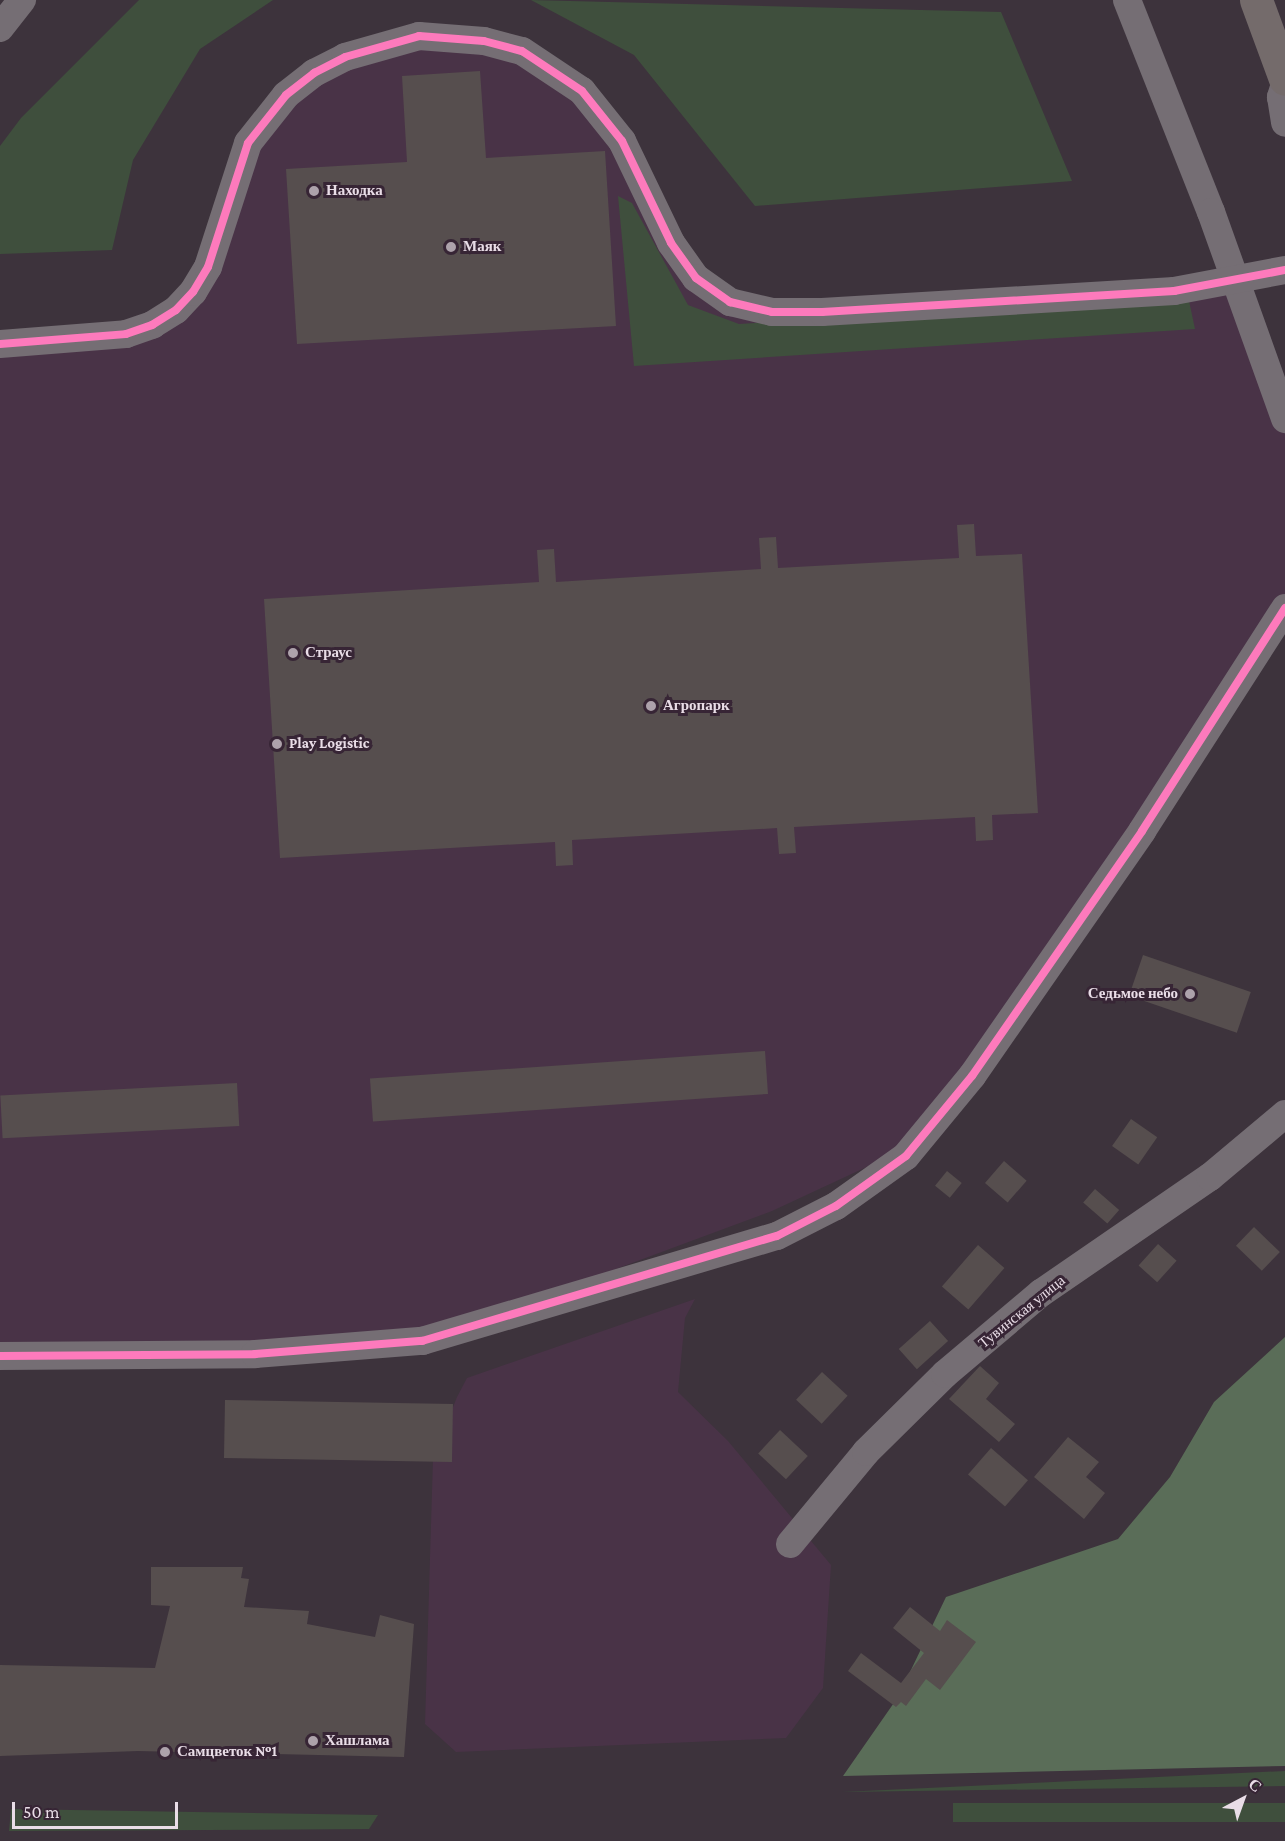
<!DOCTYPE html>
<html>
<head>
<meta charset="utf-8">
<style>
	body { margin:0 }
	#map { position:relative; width:1285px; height:1841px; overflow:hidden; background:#3d333c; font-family:"Crimson Pro",serif }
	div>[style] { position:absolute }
	.built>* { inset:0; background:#493347 }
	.green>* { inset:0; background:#3f4f3d; transform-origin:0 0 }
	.forest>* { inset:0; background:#5a6d58 }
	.building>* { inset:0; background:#564e4e; transform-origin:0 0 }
	.minor>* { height:28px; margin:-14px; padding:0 14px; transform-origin:14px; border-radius:14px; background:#756e74 }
	.major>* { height:33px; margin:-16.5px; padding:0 16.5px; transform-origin:16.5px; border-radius:16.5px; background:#746b6b }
	.cycleway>* { height:8px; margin:-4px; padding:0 4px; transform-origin:4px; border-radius:4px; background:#fd7abc }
	.dots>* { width:16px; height:16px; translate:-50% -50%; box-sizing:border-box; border:3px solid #372535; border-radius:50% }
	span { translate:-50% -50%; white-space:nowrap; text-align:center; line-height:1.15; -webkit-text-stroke:6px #372535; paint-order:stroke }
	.poi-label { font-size:15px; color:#e9dde7; font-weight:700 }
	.left { translate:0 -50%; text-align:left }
	.right { translate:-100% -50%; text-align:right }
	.street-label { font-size:15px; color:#e9dde7 }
	.north { position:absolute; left:1213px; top:1769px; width:60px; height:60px; -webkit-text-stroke:4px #372535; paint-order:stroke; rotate:41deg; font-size:16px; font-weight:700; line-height:24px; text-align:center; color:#e9dde7 }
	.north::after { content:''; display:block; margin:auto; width:21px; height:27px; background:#e9dde7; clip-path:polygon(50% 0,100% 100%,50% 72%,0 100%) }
	.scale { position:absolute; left:12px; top:1802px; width:166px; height:27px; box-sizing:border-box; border:3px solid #e9dde7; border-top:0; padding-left:8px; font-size:18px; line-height:21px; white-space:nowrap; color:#e9dde7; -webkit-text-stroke:4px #372535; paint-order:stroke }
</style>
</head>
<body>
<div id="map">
	<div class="built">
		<i style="clip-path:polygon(457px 38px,538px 61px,604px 115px,696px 278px,771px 312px,1236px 279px,1285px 423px,1285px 595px,916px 1144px,772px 1211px,422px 1341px,0 1356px,0 347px,126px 334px,193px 292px,266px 118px,345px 57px)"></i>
		<i style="clip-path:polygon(695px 1299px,685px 1318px,678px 1392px,728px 1441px,831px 1565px,823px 1688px,786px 1738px,456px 1752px,425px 1724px,433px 1458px,457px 1397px,467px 1378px)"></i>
	</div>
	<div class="green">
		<i style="clip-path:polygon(139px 0,273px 0,200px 49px,133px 160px,112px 250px,0 254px,0 146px,21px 118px)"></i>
		<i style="clip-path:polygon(531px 0,1001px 12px,1072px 181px,755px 206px,634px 55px)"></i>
		<i style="clip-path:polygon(618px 196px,632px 203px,688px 305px,739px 324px,1188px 296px,1195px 329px,634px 366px)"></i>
		<i style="clip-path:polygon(1285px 1771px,1285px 1786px,842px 1792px)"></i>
		<i style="left:1285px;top:1803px;width:19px;height:332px;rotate:90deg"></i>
		<i style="clip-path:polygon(11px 1809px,378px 1815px,369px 1829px,9px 1831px)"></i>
	</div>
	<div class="forest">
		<i style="clip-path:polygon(1285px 1337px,1285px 1766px,843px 1776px,898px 1697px,946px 1597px,1118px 1539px,1170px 1477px,1214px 1402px)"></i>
	</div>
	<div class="building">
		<i style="clip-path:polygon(480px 71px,486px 158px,605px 151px,616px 326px,297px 344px,286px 169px,407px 162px,402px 76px)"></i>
		<i style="clip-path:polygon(974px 524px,976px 556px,1022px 554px,1038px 813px,992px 815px,993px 840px,976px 841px,975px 817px,794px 827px,796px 853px,779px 854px,777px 828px,572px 840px,573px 865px,556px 866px,555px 842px,280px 858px,264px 599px,539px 582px,537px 550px,554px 549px,556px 582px,761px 569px,759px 538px,776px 537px,778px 568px,959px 558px,957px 525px)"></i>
		<i style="left:1143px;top:955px;width:114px;height:43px;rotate:19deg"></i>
		<i style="left:765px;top:1051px;width:43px;height:396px;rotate:86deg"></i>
		<i style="left:237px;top:1083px;width:43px;height:237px;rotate:87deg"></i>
		<i style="left:1131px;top:1119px;width:32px;height:33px;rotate:35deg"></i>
		<i style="left:1004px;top:1161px;width:30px;height:29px;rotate:41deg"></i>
		<i style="left:947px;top:1171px;width:19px;height:19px;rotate:39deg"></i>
		<i style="left:1095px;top:1189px;width:32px;height:18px;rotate:41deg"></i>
		<i style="left:1254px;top:1227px;width:36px;height:26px;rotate:44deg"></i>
		<i style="left:1158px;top:1244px;width:25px;height:29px;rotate:42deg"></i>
		<i style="left:978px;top:1245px;width:35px;height:55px;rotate:41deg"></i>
		<i style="left:930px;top:1321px;width:27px;height:42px;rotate:48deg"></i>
		<i style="clip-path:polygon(980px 1366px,999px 1383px,986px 1399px,1015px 1424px,999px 1442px,949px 1399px)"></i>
		<i style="left:822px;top:1372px;width:35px;height:38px;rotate:43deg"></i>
		<i style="left:225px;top:1400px;width:228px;height:58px;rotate:1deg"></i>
		<i style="left:780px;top:1430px;width:38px;height:32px;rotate:43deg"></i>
		<i style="clip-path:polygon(1068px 1437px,1099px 1462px,1086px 1477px,1105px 1493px,1084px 1519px,1034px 1477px)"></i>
		<i style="left:991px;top:1448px;width:49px;height:35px;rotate:41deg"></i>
		<i style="clip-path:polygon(151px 1567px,243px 1567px,241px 1578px,249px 1579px,244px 1607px,309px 1611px,307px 1624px,375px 1637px,380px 1615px,414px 1624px,404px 1757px,138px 1751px,0 1756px,0 1665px,155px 1668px,170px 1606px,151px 1605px)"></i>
		<i style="clip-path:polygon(910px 1607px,940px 1631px,947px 1620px,976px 1642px,940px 1690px,926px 1679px,906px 1706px,901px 1702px,896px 1707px,848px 1671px,861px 1653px,901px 1683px,924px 1653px,893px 1628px)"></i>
	</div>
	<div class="minor">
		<i style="left:1127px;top:0;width:228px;rotate:68.4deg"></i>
		<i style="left:1211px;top:212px;width:220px;rotate:70.3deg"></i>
		<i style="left:0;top:28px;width:36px;rotate:-52deg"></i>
		<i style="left:1285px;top:84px;width:14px;rotate:107deg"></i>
		<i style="left:1281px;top:97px;width:26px;rotate:81deg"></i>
		<i style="left:0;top:344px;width:126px;rotate:-4.5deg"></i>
		<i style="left:126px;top:334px;width:28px;rotate:-19deg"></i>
		<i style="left:152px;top:325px;width:28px;rotate:-32deg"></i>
		<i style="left:176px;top:310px;width:25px;rotate:-47deg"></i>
		<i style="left:193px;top:292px;width:29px;rotate:-59deg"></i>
		<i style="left:208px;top:267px;width:130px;rotate:-72.1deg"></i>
		<i style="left:248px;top:143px;width:61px;rotate:-51.6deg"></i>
		<i style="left:286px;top:95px;width:36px;rotate:-38deg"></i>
		<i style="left:314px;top:73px;width:35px;rotate:-27deg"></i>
		<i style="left:345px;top:57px;width:77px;rotate:-15.8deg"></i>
		<i style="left:419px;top:36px;width:65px;rotate:4.4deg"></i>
		<i style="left:484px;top:41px;width:39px;rotate:15deg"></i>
		<i style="left:522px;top:51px;width:72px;rotate:33.7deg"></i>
		<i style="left:582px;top:91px;width:64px;rotate:51.3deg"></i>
		<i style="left:622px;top:141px;width:113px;rotate:64.3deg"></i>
		<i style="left:671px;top:243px;width:43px;rotate:54.5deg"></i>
		<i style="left:696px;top:278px;width:42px;rotate:35.2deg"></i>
		<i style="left:730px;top:302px;width:43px;rotate:13.4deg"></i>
		<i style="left:772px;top:312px;width:50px"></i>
		<i style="left:822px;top:312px;width:353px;rotate:-3.4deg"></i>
		<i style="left:1174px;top:291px;width:113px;rotate:-10.7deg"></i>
		<i style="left:0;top:1356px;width:255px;rotate:-0.4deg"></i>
		<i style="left:255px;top:1354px;width:168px;rotate:-4.5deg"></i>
		<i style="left:422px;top:1341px;width:370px;rotate:-16.5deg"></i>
		<i style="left:777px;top:1236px;width:66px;rotate:-27deg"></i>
		<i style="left:836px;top:1206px;width:86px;rotate:-35.5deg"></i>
		<i style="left:906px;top:1156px;width:104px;rotate:-50.5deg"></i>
		<i style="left:972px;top:1076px;width:298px;rotate:-55.2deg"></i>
		<i style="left:1142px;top:831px;width:265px;rotate:-57.3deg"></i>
		<i style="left:790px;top:1544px;width:119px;rotate:-50.4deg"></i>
		<i style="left:866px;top:1452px;width:111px;rotate:-44.6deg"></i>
		<i style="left:945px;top:1374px;width:126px;rotate:-40.2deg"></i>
		<i style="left:1041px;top:1293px;width:205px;rotate:-34.5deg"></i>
		<i style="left:1210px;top:1177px;width:98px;rotate:-40deg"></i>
	</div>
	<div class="major">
		<i style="left:1256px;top:0;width:84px;rotate:69.8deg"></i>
	</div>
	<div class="cycleway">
		<i style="left:0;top:344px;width:126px;rotate:-4.5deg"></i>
		<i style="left:126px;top:334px;width:28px;rotate:-19deg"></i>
		<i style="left:152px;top:325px;width:28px;rotate:-32deg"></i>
		<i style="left:176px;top:310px;width:25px;rotate:-47deg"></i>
		<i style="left:193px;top:292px;width:29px;rotate:-59deg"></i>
		<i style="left:208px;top:267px;width:130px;rotate:-72.1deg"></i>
		<i style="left:248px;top:143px;width:61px;rotate:-51.6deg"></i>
		<i style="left:286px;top:95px;width:36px;rotate:-38deg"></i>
		<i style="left:314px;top:73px;width:35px;rotate:-27deg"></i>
		<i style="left:345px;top:57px;width:77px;rotate:-15.8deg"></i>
		<i style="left:419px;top:36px;width:65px;rotate:4.4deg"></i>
		<i style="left:484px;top:41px;width:39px;rotate:15deg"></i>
		<i style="left:522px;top:51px;width:72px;rotate:33.7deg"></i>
		<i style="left:582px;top:91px;width:64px;rotate:51.3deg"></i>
		<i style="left:622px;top:141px;width:113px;rotate:64.3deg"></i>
		<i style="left:671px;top:243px;width:43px;rotate:54.5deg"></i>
		<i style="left:696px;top:278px;width:42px;rotate:35.2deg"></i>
		<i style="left:730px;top:302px;width:43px;rotate:13.4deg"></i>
		<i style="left:772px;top:312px;width:50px"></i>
		<i style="left:822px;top:312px;width:353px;rotate:-3.4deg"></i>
		<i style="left:1174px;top:291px;width:113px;rotate:-10.7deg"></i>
		<i style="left:0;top:1356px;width:255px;rotate:-0.4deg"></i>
		<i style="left:255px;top:1354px;width:168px;rotate:-4.5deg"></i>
		<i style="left:422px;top:1341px;width:370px;rotate:-16.5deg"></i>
		<i style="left:777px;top:1236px;width:66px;rotate:-27deg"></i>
		<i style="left:836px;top:1206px;width:86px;rotate:-35.5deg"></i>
		<i style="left:906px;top:1156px;width:104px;rotate:-50.5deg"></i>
		<i style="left:972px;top:1076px;width:298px;rotate:-55.2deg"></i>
		<i style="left:1142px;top:831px;width:265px;rotate:-57.3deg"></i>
	</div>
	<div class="dots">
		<i style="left:314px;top:191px;background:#ada2ab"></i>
		<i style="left:451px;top:247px;background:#ada2ab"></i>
		<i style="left:293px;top:653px;background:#ada2ab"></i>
		<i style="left:651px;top:706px;background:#ada2ab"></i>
		<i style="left:277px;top:744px;background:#ada2ab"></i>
		<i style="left:1190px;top:994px;background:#ada2ab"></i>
		<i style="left:313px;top:1741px;background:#ada2ab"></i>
		<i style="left:165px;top:1752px;background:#ada2ab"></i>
	</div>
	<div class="poi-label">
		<span class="left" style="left:326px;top:191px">Находка</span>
		<span class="left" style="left:463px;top:247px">Маяк</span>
		<span class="left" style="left:305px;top:653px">Страус</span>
		<span class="left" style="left:663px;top:706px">Агропарк</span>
		<span class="left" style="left:289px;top:744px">Play Logistic</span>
		<span class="right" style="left:1178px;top:994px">Седьмое небо</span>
		<span class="left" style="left:325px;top:1741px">Хашлама</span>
		<span class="left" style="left:177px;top:1752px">Самцветок №1</span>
	</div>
	<div class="street-label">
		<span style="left:1022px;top:1312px;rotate:-39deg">Тувинская улица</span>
	</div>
	<div class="north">С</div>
	<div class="scale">50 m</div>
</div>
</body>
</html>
